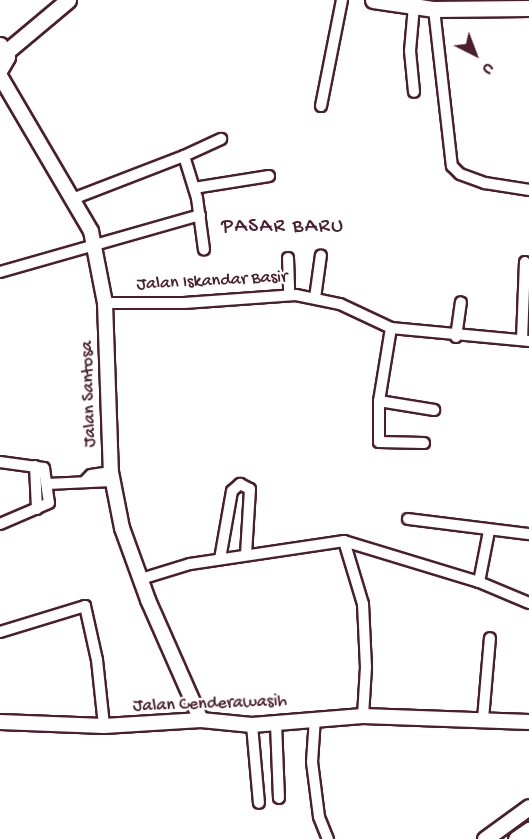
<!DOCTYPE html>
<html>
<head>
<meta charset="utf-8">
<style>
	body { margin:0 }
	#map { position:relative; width:529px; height:839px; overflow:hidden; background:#fff; font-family:"Gochi Hand",sans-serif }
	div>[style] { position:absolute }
	.roads { filter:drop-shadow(2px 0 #4a1f2b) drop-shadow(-2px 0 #4a1f2b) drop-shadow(0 2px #4a1f2b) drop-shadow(0 -2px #4a1f2b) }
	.minor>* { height:10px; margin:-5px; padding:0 5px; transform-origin:5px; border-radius:5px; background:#fff }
	.tertiary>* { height:14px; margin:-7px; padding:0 7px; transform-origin:7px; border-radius:7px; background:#fff }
	.secondary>* { height:15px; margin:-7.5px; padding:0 7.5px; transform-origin:7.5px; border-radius:7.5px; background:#fff }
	span { translate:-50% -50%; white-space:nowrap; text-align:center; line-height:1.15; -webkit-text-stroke:4.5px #fff; paint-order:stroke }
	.street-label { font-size:18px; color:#4a1f2b }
	.quarter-label { font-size:21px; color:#4a1f2b; letter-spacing:1.5px }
	.north { position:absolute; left:445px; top:24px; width:60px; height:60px; -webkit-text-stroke:4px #fff; paint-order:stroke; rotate:138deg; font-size:16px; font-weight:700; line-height:24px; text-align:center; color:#4a1f2b }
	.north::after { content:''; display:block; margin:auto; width:21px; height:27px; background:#4a1f2b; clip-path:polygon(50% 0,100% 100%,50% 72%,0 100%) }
</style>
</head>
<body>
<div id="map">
	<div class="roads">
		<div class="minor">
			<i style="left:414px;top:6px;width:45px;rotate:95.1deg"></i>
			<i style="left:410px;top:51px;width:41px;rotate:84.4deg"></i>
			<i style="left:434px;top:9px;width:158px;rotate:83.5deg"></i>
			<i style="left:452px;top:166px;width:11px;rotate:45deg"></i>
			<i style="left:460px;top:174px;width:27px;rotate:20deg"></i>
			<i style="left:485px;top:183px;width:45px;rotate:9deg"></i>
			<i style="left:321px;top:106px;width:108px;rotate:-78.8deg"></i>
			<i style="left:184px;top:156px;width:41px;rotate:-24.7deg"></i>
			<i style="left:194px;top:188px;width:76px;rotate:-9.1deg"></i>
			<i style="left:75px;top:198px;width:117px;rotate:-21.1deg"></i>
			<i style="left:184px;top:156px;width:44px;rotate:72.8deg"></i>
			<i style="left:197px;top:198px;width:52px;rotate:82.3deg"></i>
			<i style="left:288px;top:258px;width:37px;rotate:88deg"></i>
			<i style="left:0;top:272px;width:208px;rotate:-15.9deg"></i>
			<i style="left:315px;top:298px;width:43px;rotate:-82.1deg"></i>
			<i style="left:105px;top:303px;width:79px"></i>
			<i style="left:184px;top:303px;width:112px;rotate:-4.1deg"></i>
			<i style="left:296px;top:295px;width:45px;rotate:11.6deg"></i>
			<i style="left:340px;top:304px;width:56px;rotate:25.2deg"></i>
			<i style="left:391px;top:328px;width:139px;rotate:5.4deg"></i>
			<i style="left:391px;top:328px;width:74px;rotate:99.3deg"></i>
			<i style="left:379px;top:401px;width:56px;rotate:9.3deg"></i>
			<i style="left:456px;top:337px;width:35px;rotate:-82deg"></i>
			<i style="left:522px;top:340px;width:78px;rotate:-87.8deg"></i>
			<i style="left:379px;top:401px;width:41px;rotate:90deg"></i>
			<i style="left:379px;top:442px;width:45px;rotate:1.3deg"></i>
			<i style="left:0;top:462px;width:44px;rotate:7.8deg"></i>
			<i style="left:44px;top:468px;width:35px;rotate:82deg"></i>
			<i style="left:49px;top:503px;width:53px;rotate:156.8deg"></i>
			<i style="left:35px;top:466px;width:43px;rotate:87.3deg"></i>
			<i style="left:85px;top:481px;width:8px;rotate:-45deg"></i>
			<i style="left:91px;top:475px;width:20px;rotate:-9deg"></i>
			<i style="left:47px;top:484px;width:65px;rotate:-2.6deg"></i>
			<i style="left:408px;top:519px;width:122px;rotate:7.1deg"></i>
			<i style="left:344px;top:541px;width:66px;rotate:73.2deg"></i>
			<i style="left:363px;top:604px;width:63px;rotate:87.3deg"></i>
			<i style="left:366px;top:667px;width:49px;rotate:93.5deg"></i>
			<i style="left:220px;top:559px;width:69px;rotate:-80deg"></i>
			<i style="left:232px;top:491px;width:11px;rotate:-41deg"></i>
			<i style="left:240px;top:484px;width:11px;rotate:27deg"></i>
			<i style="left:250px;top:489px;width:65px;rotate:93.5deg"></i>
			<i style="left:141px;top:579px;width:51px;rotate:-17deg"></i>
			<i style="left:190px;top:564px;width:156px;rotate:-8.5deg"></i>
			<i style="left:344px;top:541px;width:141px;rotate:16.9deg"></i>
			<i style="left:479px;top:582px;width:54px;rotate:22.8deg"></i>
			<i style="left:479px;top:582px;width:52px;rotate:-78.9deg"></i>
			<i style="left:0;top:632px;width:89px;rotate:-17deg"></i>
			<i style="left:85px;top:606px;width:55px;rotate:77.5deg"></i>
			<i style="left:97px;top:660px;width:66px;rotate:83.9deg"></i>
			<i style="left:315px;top:718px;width:44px;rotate:93.9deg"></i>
			<i style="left:312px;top:762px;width:55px;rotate:82.7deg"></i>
			<i style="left:319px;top:817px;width:24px;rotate:68deg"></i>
			<i style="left:483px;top:719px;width:81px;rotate:-85.1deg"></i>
			<i style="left:276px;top:724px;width:74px;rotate:87.7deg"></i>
			<i style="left:252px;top:725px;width:78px;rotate:84.9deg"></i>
		</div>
		<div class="tertiary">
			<i style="left:0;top:76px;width:180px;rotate:59.6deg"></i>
			<i style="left:91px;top:231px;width:73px;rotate:79deg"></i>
			<i style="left:105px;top:303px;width:169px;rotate:88deg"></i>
			<i style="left:111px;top:472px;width:57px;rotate:78.9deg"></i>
			<i style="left:122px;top:528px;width:77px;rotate:70.1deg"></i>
			<i style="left:148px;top:600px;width:131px;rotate:66.2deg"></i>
			<i style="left:0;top:722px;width:104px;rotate:2.2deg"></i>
			<i style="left:104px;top:726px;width:97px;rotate:-3.5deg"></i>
			<i style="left:201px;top:720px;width:51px;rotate:5.6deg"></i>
			<i style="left:252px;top:725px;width:111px;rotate:-4.6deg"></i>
			<i style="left:363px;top:716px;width:166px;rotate:2.1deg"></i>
		</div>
		<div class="secondary">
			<i style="left:373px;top:0;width:62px;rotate:8.4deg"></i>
			<i style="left:434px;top:9px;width:95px;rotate:-0.6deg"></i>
			<i style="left:0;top:45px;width:14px;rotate:60deg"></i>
			<i style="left:7px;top:57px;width:14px;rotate:120deg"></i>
			<i style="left:6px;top:52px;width:81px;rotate:-40deg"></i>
			<i style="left:485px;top:839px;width:54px;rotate:-36deg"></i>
			<i style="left:516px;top:839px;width:16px;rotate:-35deg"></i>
		</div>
	</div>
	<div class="street-label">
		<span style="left:212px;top:282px;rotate:-3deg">Jalan Iskandar Basir</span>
		<span style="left:90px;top:394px;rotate:-92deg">Jalan Santosa</span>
		<span style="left:210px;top:705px;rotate:-2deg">Jalan Cenderawasih</span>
	</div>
	<div class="quarter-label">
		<span style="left:283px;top:228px">PASAR BARU</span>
	</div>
	<div class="north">U</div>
</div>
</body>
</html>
